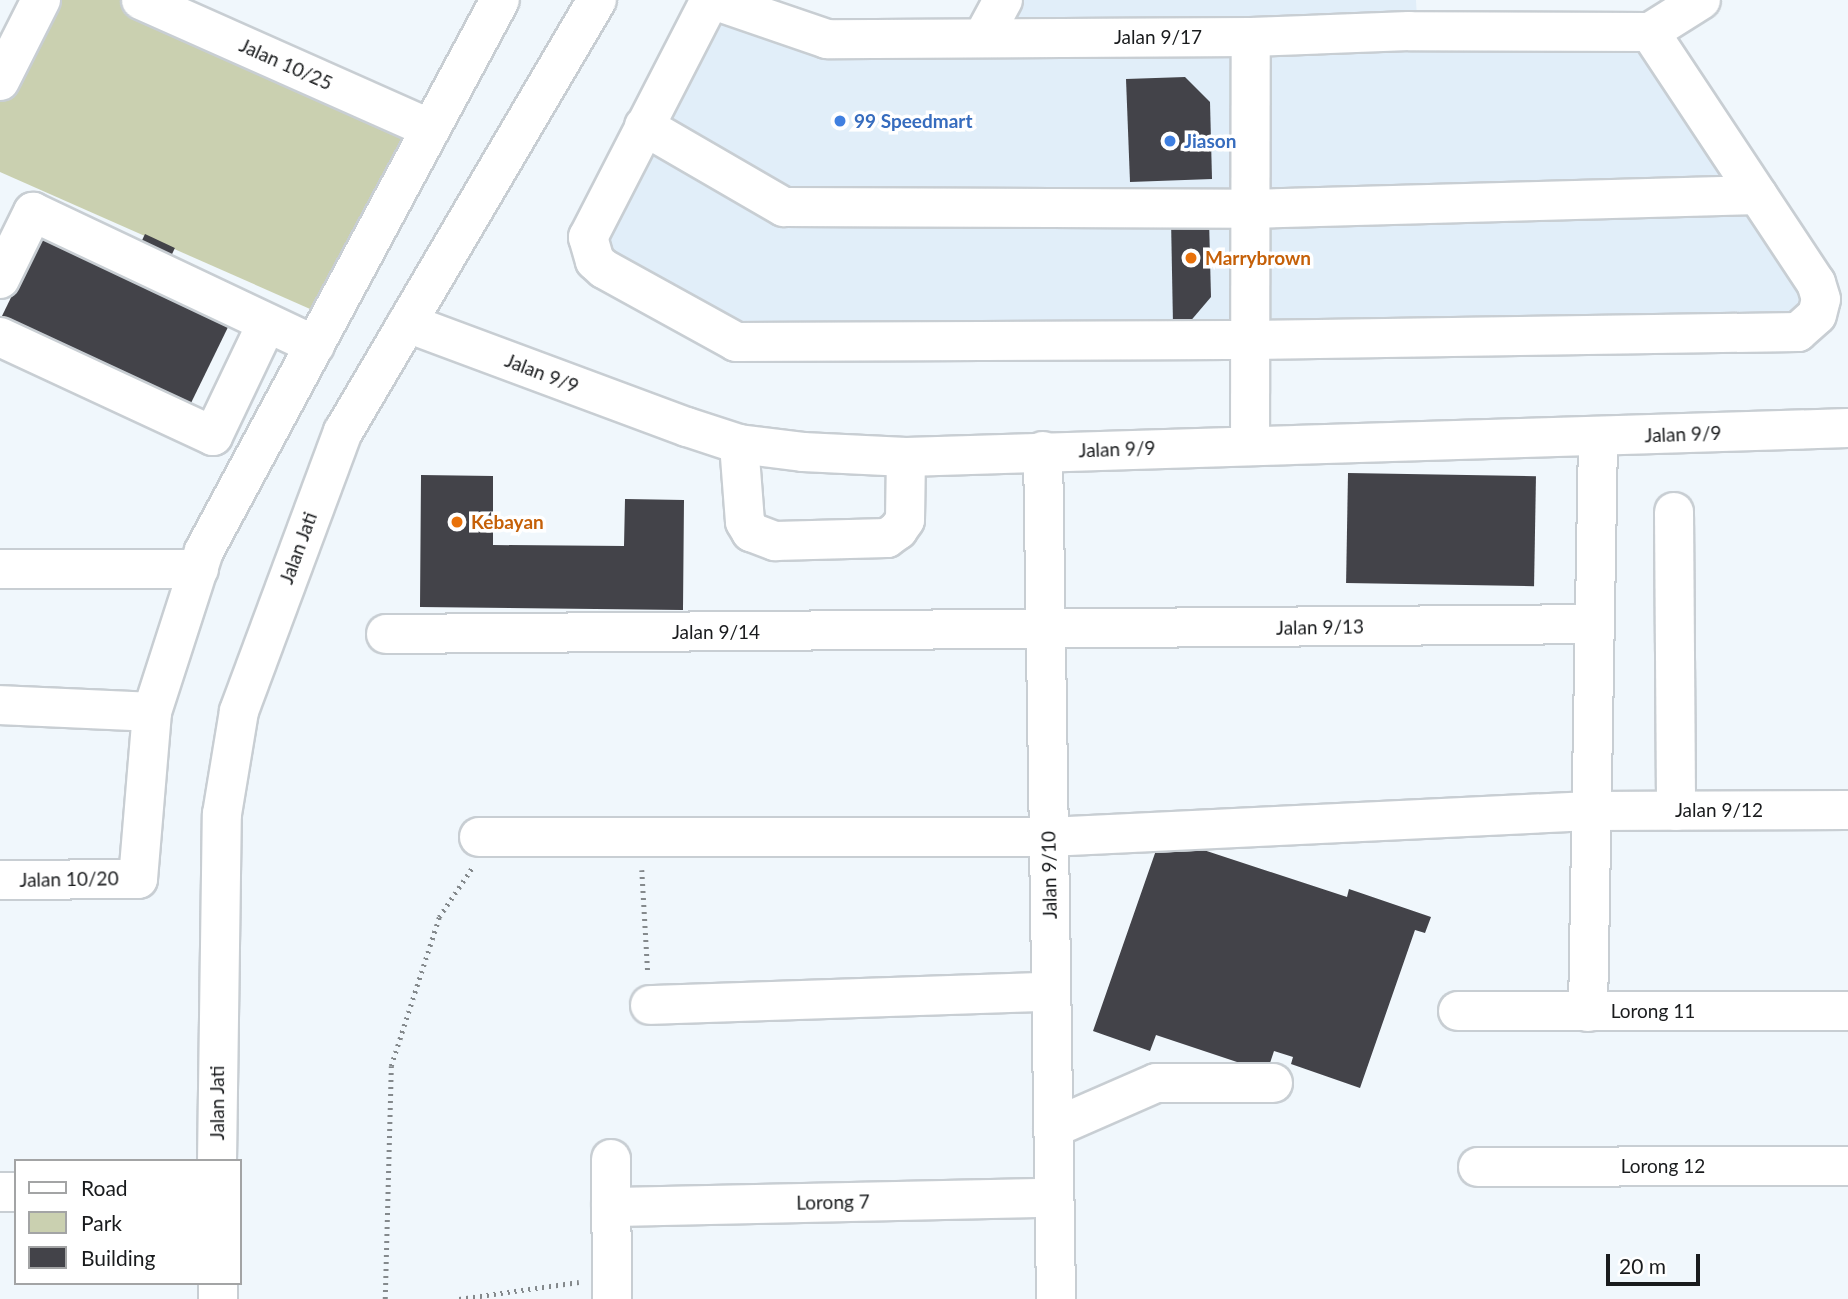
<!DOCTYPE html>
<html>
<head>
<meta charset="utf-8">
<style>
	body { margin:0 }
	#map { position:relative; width:1848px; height:1299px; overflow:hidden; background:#f0f7fc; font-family:Lato,sans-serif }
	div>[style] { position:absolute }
	.built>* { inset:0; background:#e1eef9 }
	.green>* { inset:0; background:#cad0b0 }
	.building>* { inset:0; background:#434349; transform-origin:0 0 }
	.path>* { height:4.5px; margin-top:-2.25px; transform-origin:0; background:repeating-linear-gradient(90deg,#84898c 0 2px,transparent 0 7px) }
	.roads { filter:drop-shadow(2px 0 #c8ced3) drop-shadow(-2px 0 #c8ced3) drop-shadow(0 2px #c8ced3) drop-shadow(0 -2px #c8ced3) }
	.minor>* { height:38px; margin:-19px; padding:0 19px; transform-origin:19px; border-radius:19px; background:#fff }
	.dots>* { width:19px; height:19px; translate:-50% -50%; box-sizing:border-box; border:4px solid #fff; border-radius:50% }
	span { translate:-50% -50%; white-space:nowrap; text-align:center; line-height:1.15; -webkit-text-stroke:7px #fff; paint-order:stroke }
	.street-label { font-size:19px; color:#191b1d }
	.shop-label { font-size:19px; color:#366cbe; font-weight:700 }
	.left { translate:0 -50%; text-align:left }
	.food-label { font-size:19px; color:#c56008; font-weight:700 }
	.legend { position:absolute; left:14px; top:1159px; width:228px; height:126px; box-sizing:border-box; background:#fff; border:2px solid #a3a4a5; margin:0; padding:9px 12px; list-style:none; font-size:21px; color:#191b1d }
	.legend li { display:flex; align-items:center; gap:14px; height:35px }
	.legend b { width:35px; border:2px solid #a3a4a5 }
	.scale { position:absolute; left:1606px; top:1254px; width:94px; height:32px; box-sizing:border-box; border:4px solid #191b1d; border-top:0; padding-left:9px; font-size:21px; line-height:24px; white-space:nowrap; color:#191b1d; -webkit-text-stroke:5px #fff; paint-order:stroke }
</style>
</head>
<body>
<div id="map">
	<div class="built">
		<i style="clip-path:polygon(696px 0,826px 26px,997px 25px,1012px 0,1416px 0,1417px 19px,1647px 20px,1828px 323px,736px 356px,591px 275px)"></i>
	</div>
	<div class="green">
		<i style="clip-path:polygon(41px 0,141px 0,431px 129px,335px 320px,0 172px,0 81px)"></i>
	</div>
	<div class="building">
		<i style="clip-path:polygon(1185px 77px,1210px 102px,1212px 179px,1130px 182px,1126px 79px)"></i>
		<i style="clip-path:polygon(1171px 219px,1209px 219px,1211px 297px,1188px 324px,1173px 324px)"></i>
		<i style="left:145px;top:234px;width:33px;height:15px;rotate:25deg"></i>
		<i style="left:41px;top:236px;width:208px;height:89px;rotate:26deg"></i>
		<i style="left:1348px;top:473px;width:188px;height:110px;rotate:1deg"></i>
		<i style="clip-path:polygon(421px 475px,493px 476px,493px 545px,624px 546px,625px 499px,684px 500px,683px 610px,420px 607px)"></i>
		<i style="clip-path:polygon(1161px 836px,1347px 897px,1349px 889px,1431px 917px,1425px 933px,1415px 930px,1360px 1088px,1291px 1064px,1293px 1057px,1274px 1051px,1267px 1072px,1156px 1035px,1150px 1051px,1093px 1031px)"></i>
	</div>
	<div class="path">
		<i style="left:642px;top:870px;width:103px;rotate:86.7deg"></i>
		<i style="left:385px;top:1299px;width:233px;rotate:-88.5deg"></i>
		<i style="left:391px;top:1066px;width:157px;rotate:-72.1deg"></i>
		<i style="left:439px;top:917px;width:59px;rotate:-56deg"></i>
		<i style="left:459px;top:1299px;width:121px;rotate:-8.1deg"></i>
	</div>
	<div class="roads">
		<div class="minor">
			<i style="left:141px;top:0;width:317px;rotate:24deg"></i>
			<i style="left:710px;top:0;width:267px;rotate:117.2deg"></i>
			<i style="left:588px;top:237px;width:25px;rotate:74deg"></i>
			<i style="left:595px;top:261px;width:12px;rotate:42deg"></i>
			<i style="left:604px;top:269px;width:151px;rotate:28.9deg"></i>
			<i style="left:736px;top:342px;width:515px;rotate:-0.22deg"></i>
			<i style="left:1251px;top:340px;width:547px;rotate:-0.84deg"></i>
			<i style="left:1798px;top:332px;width:25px;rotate:-42deg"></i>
			<i style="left:1817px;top:315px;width:16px;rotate:-76deg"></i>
			<i style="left:1821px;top:299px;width:17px;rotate:-107deg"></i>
			<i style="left:1816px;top:283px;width:301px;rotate:-123.5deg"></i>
			<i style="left:1650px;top:32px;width:241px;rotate:-179.8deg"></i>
			<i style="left:1409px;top:31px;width:158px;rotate:177.8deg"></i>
			<i style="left:1251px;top:37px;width:424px;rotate:179.7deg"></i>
			<i style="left:827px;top:39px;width:120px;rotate:-161.1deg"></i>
			<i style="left:1650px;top:32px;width:60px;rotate:-32.1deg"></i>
			<i style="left:983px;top:37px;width:42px;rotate:-61.6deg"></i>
			<i style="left:0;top:81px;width:91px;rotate:-63.2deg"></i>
			<i style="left:644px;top:126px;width:162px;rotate:30.1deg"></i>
			<i style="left:784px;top:207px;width:467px;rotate:0.2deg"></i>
			<i style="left:1251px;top:209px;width:507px;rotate:-1.58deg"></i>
			<i style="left:0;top:279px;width:75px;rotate:-63.8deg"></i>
			<i style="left:33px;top:212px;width:312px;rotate:25.3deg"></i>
			<i style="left:407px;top:323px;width:299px;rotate:20.4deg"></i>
			<i style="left:687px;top:427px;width:55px;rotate:18.1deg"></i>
			<i style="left:739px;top:444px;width:64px;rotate:7.1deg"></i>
			<i style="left:803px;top:452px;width:103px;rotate:2.8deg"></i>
			<i style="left:906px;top:457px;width:942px;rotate:-1.76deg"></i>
			<i style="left:0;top:337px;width:235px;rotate:24.9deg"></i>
			<i style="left:213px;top:436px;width:125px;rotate:-64.5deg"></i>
			<i style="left:739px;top:444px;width:78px;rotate:85.6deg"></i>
			<i style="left:745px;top:522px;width:12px;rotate:59deg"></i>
			<i style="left:751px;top:532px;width:26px;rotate:21deg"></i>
			<i style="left:775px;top:541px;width:112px;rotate:-1.5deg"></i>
			<i style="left:887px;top:538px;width:14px;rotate:-36deg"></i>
			<i style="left:898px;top:530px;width:12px;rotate:-55deg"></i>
			<i style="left:905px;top:520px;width:63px;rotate:-89.1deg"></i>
			<i style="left:1250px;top:446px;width:409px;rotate:-89.9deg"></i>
			<i style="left:1043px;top:451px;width:848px;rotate:89.12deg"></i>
			<i style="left:1674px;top:512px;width:299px;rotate:89.6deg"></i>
			<i style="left:0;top:569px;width:199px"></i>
			<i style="left:386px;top:634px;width:1208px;rotate:-0.47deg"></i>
			<i style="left:0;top:705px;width:152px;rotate:2.6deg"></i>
			<i style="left:479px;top:837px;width:569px"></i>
			<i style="left:1048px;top:837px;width:543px;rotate:-2.75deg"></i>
			<i style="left:1590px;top:811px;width:258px;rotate:-0.2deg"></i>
			<i style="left:0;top:880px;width:138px;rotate:-0.4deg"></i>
			<i style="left:138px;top:879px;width:168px;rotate:-85.2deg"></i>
			<i style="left:152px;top:712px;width:169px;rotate:-72.1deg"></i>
			<i style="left:204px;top:551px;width:625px;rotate:-61.76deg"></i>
			<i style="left:650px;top:1005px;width:401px;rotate:-1.9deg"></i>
			<i style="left:1458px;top:1011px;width:390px"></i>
			<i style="left:1588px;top:1012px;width:575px;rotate:-89deg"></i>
			<i style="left:1053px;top:1128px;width:112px;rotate:-23.6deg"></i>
			<i style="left:1156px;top:1083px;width:117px"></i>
			<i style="left:611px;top:1159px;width:140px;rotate:89.6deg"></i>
			<i style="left:217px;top:1161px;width:347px;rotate:-89.2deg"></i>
			<i style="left:222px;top:814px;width:104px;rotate:-80.6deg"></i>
			<i style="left:239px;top:711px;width:298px;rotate:-69.6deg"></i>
			<i style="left:343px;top:432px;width:501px;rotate:-59.55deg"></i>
			<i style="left:1478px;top:1167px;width:370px;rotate:-0.2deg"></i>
			<i style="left:0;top:1192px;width:16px"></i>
			<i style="left:611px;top:1207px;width:443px;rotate:-1.2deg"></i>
			<i style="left:218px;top:1283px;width:16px;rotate:90deg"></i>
		</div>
	</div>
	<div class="dots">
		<i style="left:840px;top:121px;background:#3f7fe0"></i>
		<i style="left:1170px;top:141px;background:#3f7fe0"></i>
		<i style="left:1191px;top:258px;background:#e8710a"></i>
		<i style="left:457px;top:522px;background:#e8710a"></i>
	</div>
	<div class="street-label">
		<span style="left:1158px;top:37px">Jalan 9/17</span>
		<span style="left:286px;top:64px;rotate:24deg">Jalan 10/25</span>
		<span style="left:542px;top:373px;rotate:21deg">Jalan 9/9</span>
		<span style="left:1683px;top:434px;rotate:-2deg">Jalan 9/9</span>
		<span style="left:1117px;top:449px;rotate:-2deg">Jalan 9/9</span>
		<span style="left:298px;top:548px;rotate:-70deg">Jalan Jati</span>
		<span style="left:1320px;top:627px;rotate:-1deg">Jalan 9/13</span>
		<span style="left:716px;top:632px">Jalan 9/14</span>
		<span style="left:1719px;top:810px">Jalan 9/12</span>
		<span style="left:1049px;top:875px;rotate:-91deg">Jalan 9/10</span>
		<span style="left:69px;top:879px;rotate:-1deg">Jalan 10/20</span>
		<span style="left:1653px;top:1011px">Lorong 11</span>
		<span style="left:217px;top:1103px;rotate:-90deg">Jalan Jati</span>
		<span style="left:1663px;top:1166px">Lorong 12</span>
		<span style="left:833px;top:1202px;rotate:-1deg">Lorong 7</span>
	</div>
	<div class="shop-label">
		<span class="left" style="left:854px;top:121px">99 Speedmart</span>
		<span class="left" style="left:1184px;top:141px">Jiason</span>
	</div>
	<div class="food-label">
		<span class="left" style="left:1205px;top:258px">Marrybrown</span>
		<span class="left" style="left:471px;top:522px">Kebayan</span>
	</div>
	<ul class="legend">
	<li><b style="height:9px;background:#fff"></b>Road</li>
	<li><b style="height:19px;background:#cad0b0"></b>Park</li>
	<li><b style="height:19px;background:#434349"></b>Building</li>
	</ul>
	<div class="scale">20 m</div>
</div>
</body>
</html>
